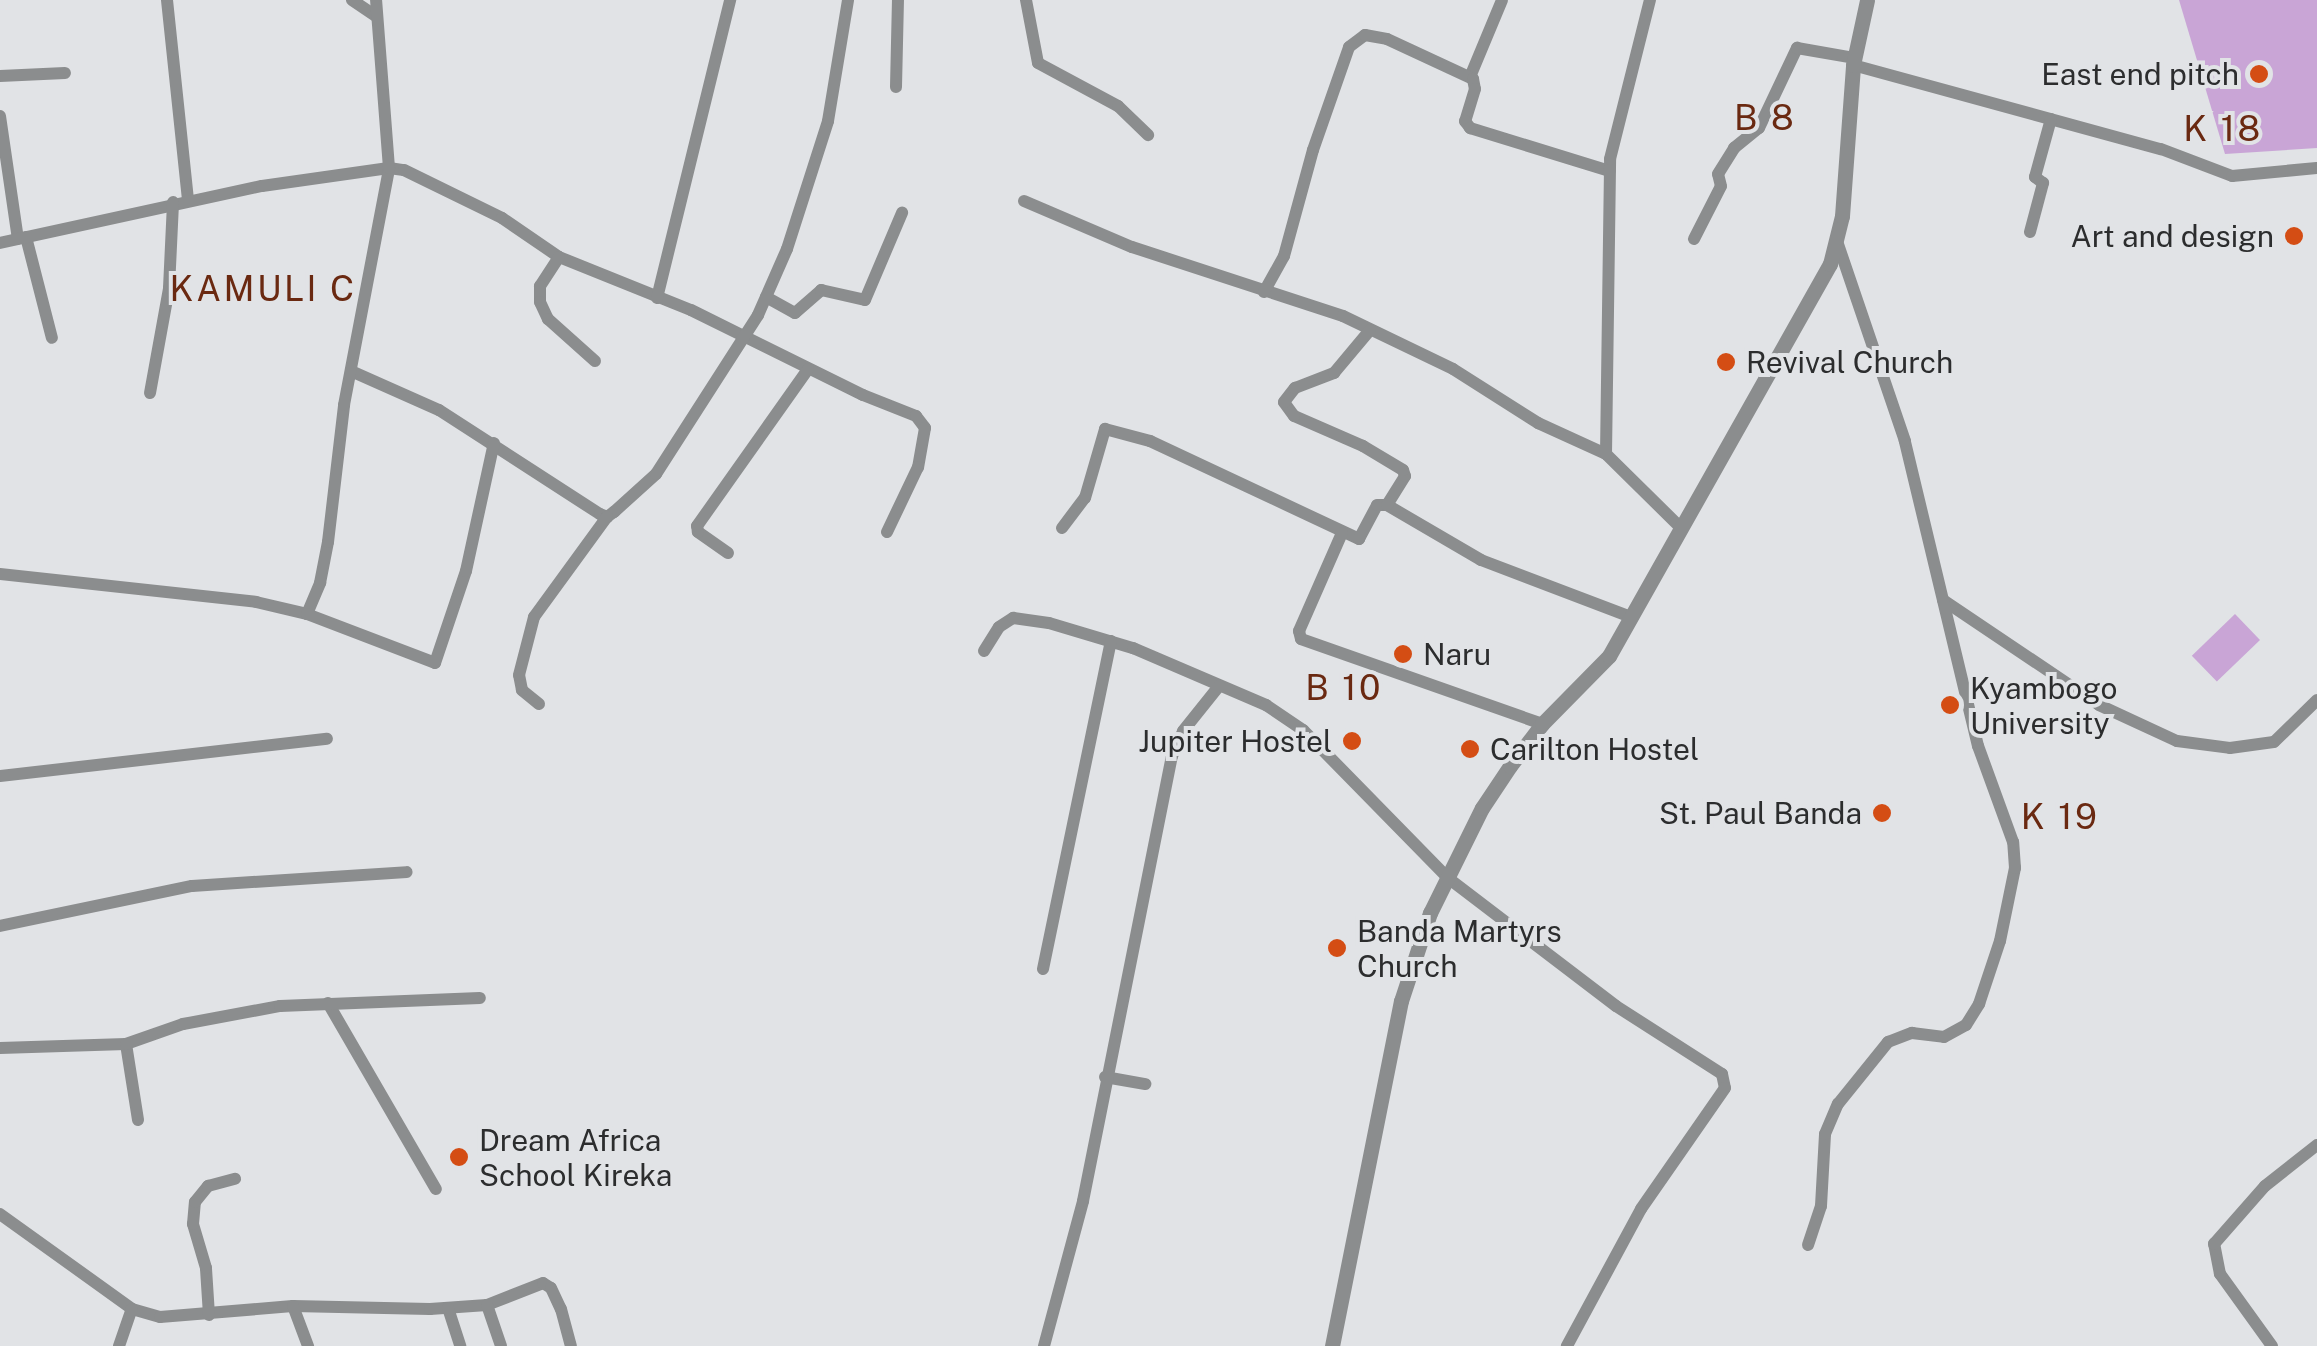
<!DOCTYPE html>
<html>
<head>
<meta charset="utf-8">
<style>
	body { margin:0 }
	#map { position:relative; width:2317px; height:1346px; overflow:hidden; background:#e1e3e6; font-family:"Public Sans",sans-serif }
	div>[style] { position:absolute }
	.green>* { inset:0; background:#c9a5d6; transform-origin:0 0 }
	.minor>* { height:12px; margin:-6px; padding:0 6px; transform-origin:6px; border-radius:6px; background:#8b8d8e }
	.tertiary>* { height:15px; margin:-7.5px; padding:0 7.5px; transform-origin:7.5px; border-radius:7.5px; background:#8b8d8e }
	.dots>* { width:28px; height:28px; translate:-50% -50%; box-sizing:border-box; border:5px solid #e1e3e6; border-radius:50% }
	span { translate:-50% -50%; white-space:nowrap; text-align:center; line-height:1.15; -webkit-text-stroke:8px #e1e3e6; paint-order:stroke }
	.poi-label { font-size:30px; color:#2c2d2e }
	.right { translate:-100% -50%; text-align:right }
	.left { translate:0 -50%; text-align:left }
	.quarter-label { font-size:35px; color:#6a2911; letter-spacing:2.5px }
</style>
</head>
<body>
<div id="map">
	<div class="green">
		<i style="clip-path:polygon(2179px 0,2317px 0,2317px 148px,2225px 154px)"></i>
		<i style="left:2235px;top:614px;width:36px;height:60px;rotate:46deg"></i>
	</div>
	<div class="minor">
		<i style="left:167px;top:0;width:201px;rotate:84deg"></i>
		<i style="left:352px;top:0;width:29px;rotate:34deg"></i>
		<i style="left:1026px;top:0;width:64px;rotate:79.2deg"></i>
		<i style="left:1038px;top:63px;width:91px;rotate:28.3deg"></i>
		<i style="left:1118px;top:106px;width:42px;rotate:44deg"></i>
		<i style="left:1853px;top:65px;width:319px;rotate:15.3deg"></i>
		<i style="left:2161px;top:149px;width:76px;rotate:20.8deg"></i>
		<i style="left:2232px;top:176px;width:85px;rotate:-5.4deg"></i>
		<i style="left:0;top:76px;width:65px;rotate:-2.6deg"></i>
		<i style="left:1470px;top:77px;width:83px;rotate:-67.4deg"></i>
		<i style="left:896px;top:87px;width:87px;rotate:-88.7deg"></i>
		<i style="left:0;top:116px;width:124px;rotate:81.7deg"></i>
		<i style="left:1024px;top:201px;width:117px;rotate:23.1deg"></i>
		<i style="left:1132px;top:247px;width:222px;rotate:18.1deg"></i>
		<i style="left:1343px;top:316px;width:122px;rotate:25.7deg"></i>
		<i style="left:1453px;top:369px;width:101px;rotate:32.4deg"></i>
		<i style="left:1538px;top:423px;width:75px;rotate:24.5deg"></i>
		<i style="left:1606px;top:454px;width:105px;rotate:44.6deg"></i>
		<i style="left:2030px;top:232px;width:51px;rotate:-75.1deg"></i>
		<i style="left:2043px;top:183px;width:10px;rotate:-143deg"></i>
		<i style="left:2035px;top:177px;width:60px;rotate:-74.6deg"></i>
		<i style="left:26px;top:237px;width:104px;rotate:75.6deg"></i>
		<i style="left:1694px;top:239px;width:59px;rotate:-63deg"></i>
		<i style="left:1721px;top:186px;width:12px;rotate:-104deg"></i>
		<i style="left:1718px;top:174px;width:31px;rotate:-58deg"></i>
		<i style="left:1734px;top:148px;width:32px;rotate:-39deg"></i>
		<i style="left:1759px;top:128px;width:89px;rotate:-64.6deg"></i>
		<i style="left:1797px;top:48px;width:59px;rotate:9.8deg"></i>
		<i style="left:0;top:243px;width:268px;rotate:-12.3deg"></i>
		<i style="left:262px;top:186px;width:128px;rotate:-8.1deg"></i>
		<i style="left:389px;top:168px;width:15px;rotate:8deg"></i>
		<i style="left:404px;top:170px;width:109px;rotate:26.1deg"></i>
		<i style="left:502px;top:218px;width:69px;rotate:34.4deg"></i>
		<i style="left:559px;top:257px;width:142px;rotate:21.9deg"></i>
		<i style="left:691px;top:310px;width:192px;rotate:26.3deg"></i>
		<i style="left:863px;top:395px;width:57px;rotate:21.6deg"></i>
		<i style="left:916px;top:416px;width:15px;rotate:53deg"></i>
		<i style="left:925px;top:428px;width:40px;rotate:100deg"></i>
		<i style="left:918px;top:467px;width:72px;rotate:115.5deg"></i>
		<i style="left:559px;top:257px;width:35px;rotate:123deg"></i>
		<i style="left:540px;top:286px;width:16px;rotate:90deg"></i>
		<i style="left:540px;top:302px;width:19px;rotate:65deg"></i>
		<i style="left:548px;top:319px;width:63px;rotate:41.8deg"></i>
		<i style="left:1264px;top:292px;width:41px;rotate:-60.9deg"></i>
		<i style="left:1284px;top:256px;width:110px;rotate:-74.7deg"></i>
		<i style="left:1313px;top:150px;width:109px;rotate:-70.7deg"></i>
		<i style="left:1349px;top:47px;width:20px;rotate:-37deg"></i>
		<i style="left:1365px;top:35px;width:22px;rotate:10deg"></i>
		<i style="left:1387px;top:39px;width:95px;rotate:24.9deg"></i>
		<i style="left:1473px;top:79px;width:10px;rotate:79deg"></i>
		<i style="left:1475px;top:89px;width:34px;rotate:107deg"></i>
		<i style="left:1465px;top:121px;width:9px;rotate:54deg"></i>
		<i style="left:1470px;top:128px;width:146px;rotate:17.1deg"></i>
		<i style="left:766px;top:297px;width:33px;rotate:29deg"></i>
		<i style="left:795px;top:313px;width:35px;rotate:-41deg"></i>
		<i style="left:821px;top:290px;width:45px;rotate:12.8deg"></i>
		<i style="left:865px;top:300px;width:95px;rotate:-67deg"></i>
		<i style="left:657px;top:298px;width:307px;rotate:-76.2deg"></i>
		<i style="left:351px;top:371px;width:96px;rotate:23.9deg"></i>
		<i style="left:439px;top:410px;width:192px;rotate:32.9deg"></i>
		<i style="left:600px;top:514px;width:8px;rotate:23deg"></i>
		<i style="left:607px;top:517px;width:9px;rotate:-36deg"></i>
		<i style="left:614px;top:512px;width:57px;rotate:-42.1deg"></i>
		<i style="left:656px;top:474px;width:189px;rotate:-57.3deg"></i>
		<i style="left:758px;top:315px;width:72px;rotate:-66.3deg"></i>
		<i style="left:787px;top:249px;width:134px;rotate:-72.2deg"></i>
		<i style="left:828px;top:121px;width:123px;rotate:-80.6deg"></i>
		<i style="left:150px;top:393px;width:107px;rotate:-79.7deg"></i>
		<i style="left:169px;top:288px;width:86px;rotate:-87.3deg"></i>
		<i style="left:1606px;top:454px;width:295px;rotate:-89.2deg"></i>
		<i style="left:1610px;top:159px;width:164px;rotate:-75.9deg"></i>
		<i style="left:1387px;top:505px;width:109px;rotate:30.3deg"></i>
		<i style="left:1481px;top:560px;width:160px;rotate:20.8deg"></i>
		<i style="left:1062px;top:528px;width:38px;rotate:-53deg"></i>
		<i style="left:1085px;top:498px;width:72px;rotate:-73.8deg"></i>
		<i style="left:1105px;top:429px;width:47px;rotate:14.9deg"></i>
		<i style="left:1150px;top:441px;width:231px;rotate:25.1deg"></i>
		<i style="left:1359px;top:539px;width:38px;rotate:-62deg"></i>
		<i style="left:1377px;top:505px;width:10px"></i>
		<i style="left:1387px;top:505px;width:34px;rotate:-58deg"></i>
		<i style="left:1405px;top:476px;width:6px;rotate:-108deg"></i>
		<i style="left:1403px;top:470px;width:47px;rotate:-149deg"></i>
		<i style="left:1363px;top:446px;width:75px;rotate:-156.5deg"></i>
		<i style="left:1294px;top:416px;width:17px;rotate:-126deg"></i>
		<i style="left:1284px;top:402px;width:18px;rotate:-52deg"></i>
		<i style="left:1295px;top:388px;width:42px;rotate:-21deg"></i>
		<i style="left:1334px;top:373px;width:56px;rotate:-50.1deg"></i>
		<i style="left:1342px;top:533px;width:107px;rotate:113.7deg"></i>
		<i style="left:1299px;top:631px;width:8px;rotate:76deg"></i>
		<i style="left:1301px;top:639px;width:256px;rotate:19.4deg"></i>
		<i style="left:728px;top:553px;width:37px;rotate:-145deg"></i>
		<i style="left:698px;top:532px;width:6px;rotate:-99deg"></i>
		<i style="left:697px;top:526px;width:192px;rotate:-54.7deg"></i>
		<i style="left:0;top:574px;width:258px;rotate:6.2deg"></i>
		<i style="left:256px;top:602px;width:52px;rotate:13.2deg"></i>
		<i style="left:307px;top:614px;width:34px;rotate:-67deg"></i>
		<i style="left:320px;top:583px;width:42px;rotate:-79deg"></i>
		<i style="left:328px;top:542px;width:138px;rotate:-83.3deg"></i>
		<i style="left:344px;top:405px;width:241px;rotate:-79.2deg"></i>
		<i style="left:389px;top:168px;width:169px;rotate:-94.4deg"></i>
		<i style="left:1943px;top:600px;width:188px;rotate:33.9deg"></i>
		<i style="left:2099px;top:705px;width:86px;rotate:24.8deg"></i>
		<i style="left:2177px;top:741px;width:53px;rotate:7.5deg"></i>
		<i style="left:2230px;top:748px;width:44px;rotate:-7.8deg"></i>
		<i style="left:2274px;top:742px;width:60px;rotate:-44.3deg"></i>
		<i style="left:307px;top:614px;width:137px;rotate:20.9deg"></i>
		<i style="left:435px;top:663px;width:97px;rotate:-71.4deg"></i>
		<i style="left:466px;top:571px;width:131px;rotate:-77.7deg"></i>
		<i style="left:984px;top:651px;width:28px;rotate:-58deg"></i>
		<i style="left:999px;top:627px;width:17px;rotate:-33deg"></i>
		<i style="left:1013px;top:618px;width:36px;rotate:8deg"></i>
		<i style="left:1049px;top:623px;width:88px;rotate:16.6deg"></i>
		<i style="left:1133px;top:648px;width:145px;rotate:23.2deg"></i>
		<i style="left:1266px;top:705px;width:45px;rotate:34deg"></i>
		<i style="left:1303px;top:730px;width:207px;rotate:45.6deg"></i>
		<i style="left:1448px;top:878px;width:211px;rotate:37.3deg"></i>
		<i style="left:1616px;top:1006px;width:126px;rotate:32.7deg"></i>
		<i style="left:1722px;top:1074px;width:14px;rotate:78deg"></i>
		<i style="left:1725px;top:1088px;width:147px;rotate:124.8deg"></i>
		<i style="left:1641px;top:1209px;width:156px;rotate:118.4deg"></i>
		<i style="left:539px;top:704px;width:22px;rotate:-141deg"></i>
		<i style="left:522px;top:690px;width:15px;rotate:-101deg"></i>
		<i style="left:519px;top:675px;width:60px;rotate:-75.5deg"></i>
		<i style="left:534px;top:617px;width:124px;rotate:-53.9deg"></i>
		<i style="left:0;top:776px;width:329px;rotate:-6.5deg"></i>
		<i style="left:0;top:926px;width:196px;rotate:-11.8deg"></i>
		<i style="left:192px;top:886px;width:215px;rotate:-3.7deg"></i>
		<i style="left:1043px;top:969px;width:335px;rotate:-78.3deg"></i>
		<i style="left:328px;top:1003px;width:215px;rotate:59.9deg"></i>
		<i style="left:126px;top:1044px;width:77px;rotate:81deg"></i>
		<i style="left:0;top:1048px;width:126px;rotate:-1.8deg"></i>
		<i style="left:126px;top:1044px;width:60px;rotate:-19.3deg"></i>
		<i style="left:183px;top:1024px;width:99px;rotate:-10.5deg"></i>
		<i style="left:280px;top:1006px;width:200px;rotate:-2.3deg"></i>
		<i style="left:1105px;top:1077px;width:41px;rotate:9.9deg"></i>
		<i style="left:0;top:1214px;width:163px;rotate:35.7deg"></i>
		<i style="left:132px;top:1309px;width:29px;rotate:16deg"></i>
		<i style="left:160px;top:1317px;width:133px;rotate:-4.7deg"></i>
		<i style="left:293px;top:1306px;width:137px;rotate:1.3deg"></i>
		<i style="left:430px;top:1309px;width:57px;rotate:-4deg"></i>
		<i style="left:487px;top:1305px;width:60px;rotate:-21.4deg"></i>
		<i style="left:543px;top:1283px;width:9px;rotate:32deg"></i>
		<i style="left:551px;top:1288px;width:23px;rotate:65deg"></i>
		<i style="left:561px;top:1309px;width:38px;rotate:75deg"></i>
		<i style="left:1808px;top:1245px;width:41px;rotate:-71.6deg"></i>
		<i style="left:1821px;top:1206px;width:72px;rotate:-86.8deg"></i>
		<i style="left:1825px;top:1134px;width:33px;rotate:-67deg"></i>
		<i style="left:1838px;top:1104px;width:80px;rotate:-51.1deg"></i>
		<i style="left:1888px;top:1042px;width:26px;rotate:-21deg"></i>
		<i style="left:1912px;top:1033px;width:32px;rotate:7deg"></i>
		<i style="left:1944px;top:1037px;width:25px;rotate:-29deg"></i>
		<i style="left:1966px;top:1025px;width:25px;rotate:-58deg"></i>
		<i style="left:1979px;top:1004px;width:66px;rotate:-71.6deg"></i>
		<i style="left:2000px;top:941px;width:75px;rotate:-78.4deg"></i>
		<i style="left:2015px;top:868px;width:26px;rotate:-94deg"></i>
		<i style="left:2013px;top:842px;width:102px;rotate:-110deg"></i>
		<i style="left:1978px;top:746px;width:314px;rotate:-103.5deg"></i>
		<i style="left:1905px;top:441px;width:211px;rotate:-108.8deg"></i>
		<i style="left:487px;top:1305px;width:43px;rotate:71.1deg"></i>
		<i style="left:293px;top:1306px;width:43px;rotate:69.4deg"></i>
		<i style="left:448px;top:1308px;width:40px;rotate:72deg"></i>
		<i style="left:209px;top:1315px;width:47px;rotate:-93.7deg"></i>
		<i style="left:206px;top:1268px;width:46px;rotate:-106.5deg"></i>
		<i style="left:193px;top:1224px;width:22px;rotate:-85deg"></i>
		<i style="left:195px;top:1202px;width:21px;rotate:-51deg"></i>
		<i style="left:208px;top:1186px;width:28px;rotate:-15deg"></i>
		<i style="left:119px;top:1346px;width:39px;rotate:-71deg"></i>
		<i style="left:1044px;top:1346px;width:150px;rotate:-74.9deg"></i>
		<i style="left:1083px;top:1201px;width:454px;rotate:-78.7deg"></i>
		<i style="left:1172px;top:756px;width:27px;rotate:-66deg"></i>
		<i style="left:1183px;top:731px;width:58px;rotate:-51.3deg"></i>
		<i style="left:2272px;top:1346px;width:89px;rotate:-125.8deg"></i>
		<i style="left:2220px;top:1274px;width:31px;rotate:-101deg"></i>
		<i style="left:2214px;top:1244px;width:77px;rotate:-48.7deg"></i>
		<i style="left:2265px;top:1186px;width:66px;rotate:-38.3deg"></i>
	</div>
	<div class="tertiary">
		<i style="left:1332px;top:1346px;width:352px;rotate:-78.7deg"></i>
		<i style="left:1401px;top:1001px;width:93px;rotate:-71.8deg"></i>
		<i style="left:1430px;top:913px;width:117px;rotate:-63.7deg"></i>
		<i style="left:1482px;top:808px;width:50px;rotate:-56.3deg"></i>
		<i style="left:1510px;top:766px;width:53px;rotate:-52.7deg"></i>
		<i style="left:1542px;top:724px;width:95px;rotate:-45.4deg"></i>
		<i style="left:1609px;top:656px;width:450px;rotate:-60.6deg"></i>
		<i style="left:1830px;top:264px;width:49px;rotate:-76deg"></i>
		<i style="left:1842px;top:216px;width:151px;rotate:-85.8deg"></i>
		<i style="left:1853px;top:65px;width:66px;rotate:-77.8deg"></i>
	</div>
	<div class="dots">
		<i style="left:2259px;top:74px;background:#d44d14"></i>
		<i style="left:2294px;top:236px;background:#d44d14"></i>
		<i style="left:1726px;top:362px;background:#d44d14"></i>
		<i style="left:1403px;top:654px;background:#d44d14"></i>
		<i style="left:1950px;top:705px;background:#d44d14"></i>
		<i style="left:1352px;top:741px;background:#d44d14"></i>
		<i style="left:1470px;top:749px;background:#d44d14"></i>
		<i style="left:1882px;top:813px;background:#d44d14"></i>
		<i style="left:1337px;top:948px;background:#d44d14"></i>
		<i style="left:459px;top:1157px;background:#d44d14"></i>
	</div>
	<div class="poi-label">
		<span class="right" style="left:2239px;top:74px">East end pitch</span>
		<span class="right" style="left:2274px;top:236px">Art and design</span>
		<span class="left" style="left:1746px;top:362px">Revival Church</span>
		<span class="left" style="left:1423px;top:654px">Naru</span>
		<span class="left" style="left:1970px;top:705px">Kyambogo<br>University</span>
		<span class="right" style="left:1332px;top:741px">Jupiter Hostel</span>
		<span class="left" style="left:1490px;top:749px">Carilton Hostel</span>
		<span class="right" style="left:1862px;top:813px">St. Paul Banda</span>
		<span class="left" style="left:1357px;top:948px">Banda Martyrs<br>Church</span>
		<span class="left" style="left:479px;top:1157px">Dream Africa<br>School Kireka</span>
	</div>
	<div class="quarter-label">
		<span style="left:1765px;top:118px">B 8</span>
		<span style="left:2223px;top:129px">K 18</span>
		<span style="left:263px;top:289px">KAMULI C</span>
		<span style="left:1344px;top:688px">B 10</span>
		<span style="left:2060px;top:817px">K 19</span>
	</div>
</div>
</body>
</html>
